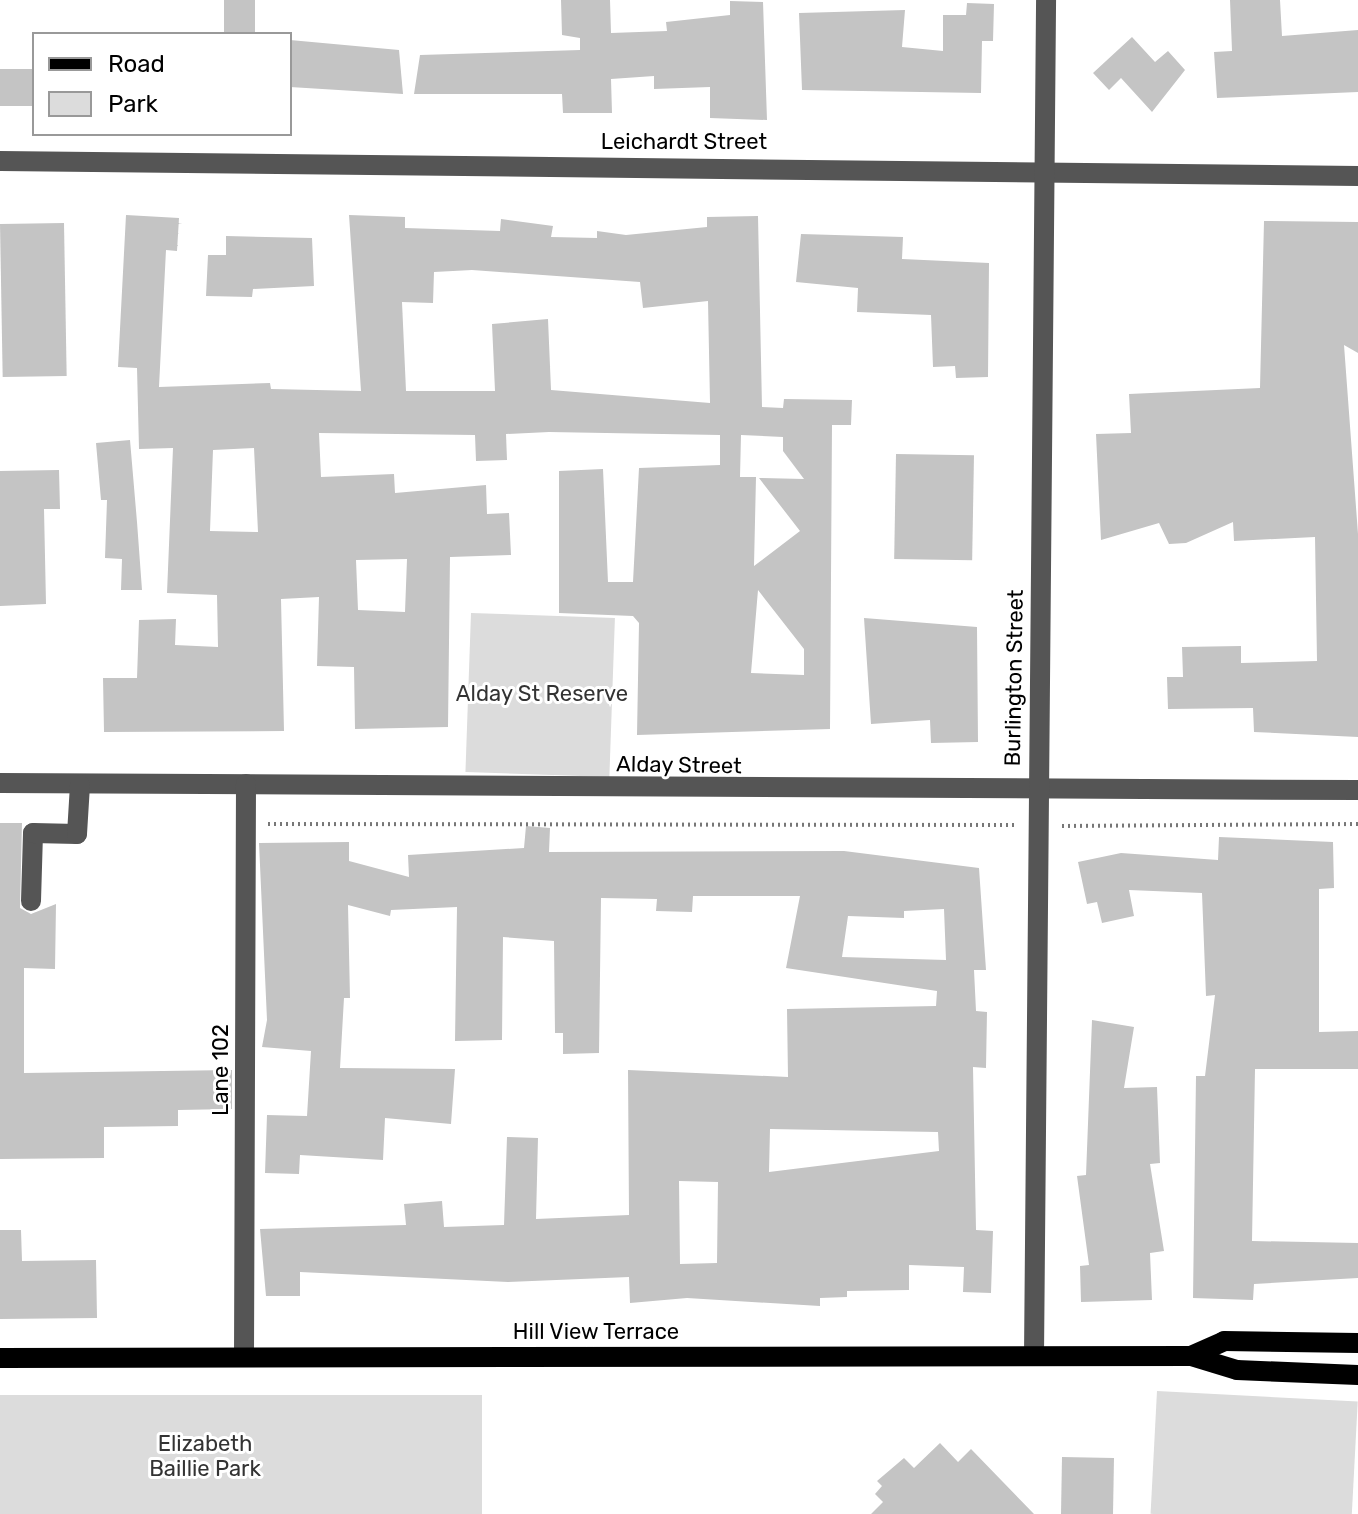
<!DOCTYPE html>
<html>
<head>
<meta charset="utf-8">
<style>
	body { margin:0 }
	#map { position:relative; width:1358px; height:1514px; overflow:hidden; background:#fff; font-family:Rubik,sans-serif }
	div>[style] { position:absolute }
	.green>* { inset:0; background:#dcdcdc; transform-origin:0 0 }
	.building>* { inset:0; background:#c4c4c4; transform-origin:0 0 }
	.path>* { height:4px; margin-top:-2px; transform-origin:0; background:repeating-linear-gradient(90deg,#777 0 2px,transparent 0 6px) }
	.minor>* { height:20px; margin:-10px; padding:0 10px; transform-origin:10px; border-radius:10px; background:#555 }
	.major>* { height:20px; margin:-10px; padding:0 10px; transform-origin:10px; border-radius:10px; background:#000 }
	span { translate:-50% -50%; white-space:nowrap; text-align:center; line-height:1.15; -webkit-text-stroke:6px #fff; paint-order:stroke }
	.street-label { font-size:22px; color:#000 }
	.park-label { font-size:22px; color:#333 }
	.legend { position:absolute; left:32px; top:32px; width:260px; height:104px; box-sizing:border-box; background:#fff; border:2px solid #999; margin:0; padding:10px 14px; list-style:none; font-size:24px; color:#000 }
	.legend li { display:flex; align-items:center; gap:16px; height:40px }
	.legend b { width:40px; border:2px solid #999 }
</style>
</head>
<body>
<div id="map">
	<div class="green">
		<i style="left:471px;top:613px;width:144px;height:159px;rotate:2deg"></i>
		<i style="left:1157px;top:1391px;width:201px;height:123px;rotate:3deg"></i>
		<i style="left:0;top:1395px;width:482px;height:119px"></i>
	</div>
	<div class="building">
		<i style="left:224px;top:0;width:31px;height:34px"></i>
		<i style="clip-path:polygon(561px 0,610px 0,611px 33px,667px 31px,666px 22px,730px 15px,730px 1px,763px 2px,767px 120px,710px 118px,710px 87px,654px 89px,654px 76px,611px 79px,612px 113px,563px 113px,562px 94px,414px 94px,420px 55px,580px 50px,580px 38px,562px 35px)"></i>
		<i style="clip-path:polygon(1230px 0,1280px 0,1282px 36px,1358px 30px,1358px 92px,1217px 98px,1214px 52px,1232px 51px)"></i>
		<i style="clip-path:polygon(967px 3px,994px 4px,993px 41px,982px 41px,981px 93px,802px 90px,799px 13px,905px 10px,902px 47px,943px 51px,943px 15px,966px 15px)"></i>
		<i style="clip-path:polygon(1132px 37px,1155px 62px,1168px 51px,1185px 70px,1152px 112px,1121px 78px,1109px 90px,1093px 73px)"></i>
		<i style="clip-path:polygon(290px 40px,399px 50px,403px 94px,290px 87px)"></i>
		<i style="left:34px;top:69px;width:37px;height:34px;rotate:90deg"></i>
		<i style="clip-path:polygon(evenodd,126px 215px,179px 218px,177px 251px,166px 250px,159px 387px,270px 383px,271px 389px,361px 391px,349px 215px,405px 217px,405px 228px,500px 231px,501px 219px,553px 226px,551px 237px,597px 238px,597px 231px,626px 235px,707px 227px,707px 217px,758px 216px,762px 407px,783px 408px,784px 399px,852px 400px,851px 425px,832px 425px,830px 729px,637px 735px,639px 623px,633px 616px,559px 613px,559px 471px,603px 469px,608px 582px,633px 582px,639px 468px,720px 465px,720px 435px,549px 432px,506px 434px,507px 460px,476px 461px,475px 435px,319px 433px,321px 477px,394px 474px,395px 493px,486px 485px,487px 514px,509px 513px,511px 555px,450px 557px,448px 727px,355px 729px,354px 667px,317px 666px,319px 597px,281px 599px,284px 731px,104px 732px,103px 678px,137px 678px,139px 620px,176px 619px,175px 645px,218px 647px,217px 595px,167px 593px,173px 448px,139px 449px,137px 368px,118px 367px,126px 215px,472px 270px,640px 282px,643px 308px,708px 301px,710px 403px,551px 390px,548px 319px,492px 324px,495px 391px,406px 391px,402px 302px,433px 303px,434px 272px,472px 270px,126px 215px,741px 435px,783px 437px,783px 451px,804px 479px,759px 478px,800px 531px,754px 566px,756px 477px,740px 477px,741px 435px,126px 215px,254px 448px,258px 532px,210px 531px,213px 450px,254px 448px,126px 215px,407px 559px,405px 612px,358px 610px,356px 560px,407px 559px,126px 215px,758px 590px,804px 649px,804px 675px,751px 673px,758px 590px)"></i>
		<i style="clip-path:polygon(1264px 221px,1358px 222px,1358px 353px,1344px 345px,1358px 534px,1358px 737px,1254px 732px,1253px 708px,1168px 709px,1167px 677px,1183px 677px,1182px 647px,1241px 646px,1241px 663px,1317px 661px,1315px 537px,1234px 541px,1233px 522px,1186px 543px,1169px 544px,1159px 523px,1101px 540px,1096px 434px,1131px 433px,1129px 394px,1260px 388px)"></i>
		<i style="left:64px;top:223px;width:153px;height:64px;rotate:89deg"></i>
		<i style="clip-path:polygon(801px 234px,903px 237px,902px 259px,989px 263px,988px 377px,956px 378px,955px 366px,933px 367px,931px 315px,857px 312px,858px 288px,796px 282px)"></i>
		<i style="clip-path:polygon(226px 236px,312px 238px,314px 286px,253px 289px,252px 297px,206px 296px,208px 255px,226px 255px)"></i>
		<i style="clip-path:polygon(130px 440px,137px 522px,142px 590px,121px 590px,122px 559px,105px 558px,107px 500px,101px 500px,96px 443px)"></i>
		<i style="left:896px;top:454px;width:78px;height:105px;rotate:1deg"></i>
		<i style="clip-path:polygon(59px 470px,60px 509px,44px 509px,46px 604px,0 606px,0 471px)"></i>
		<i style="clip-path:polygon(864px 618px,977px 627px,978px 742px,931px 743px,930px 720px,871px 724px)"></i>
		<i style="clip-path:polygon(0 823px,22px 823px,20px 908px,31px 914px,56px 904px,55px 969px,24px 968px,24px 1073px,232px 1070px,232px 1109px,178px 1110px,178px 1126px,104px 1127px,104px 1158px,0 1159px)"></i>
		<i style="clip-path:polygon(evenodd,526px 826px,550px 828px,549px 852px,844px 851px,979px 868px,986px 970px,974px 970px,976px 1011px,987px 1012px,986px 1068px,973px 1067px,976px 1230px,993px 1231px,991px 1293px,963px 1292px,964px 1267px,909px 1265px,909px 1290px,847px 1291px,847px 1297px,820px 1298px,820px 1306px,687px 1298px,630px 1303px,629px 1277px,508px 1282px,300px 1272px,300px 1296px,266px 1296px,260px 1229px,406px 1225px,404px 1204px,442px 1201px,444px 1227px,504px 1225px,507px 1137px,538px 1138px,536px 1219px,629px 1215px,628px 1070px,788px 1077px,787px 1009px,936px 1006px,937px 991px,786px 968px,800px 896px,693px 896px,692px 912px,656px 911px,657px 899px,601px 898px,599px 1053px,563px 1054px,563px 1033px,555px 1033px,554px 941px,503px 937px,502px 1040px,455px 1041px,457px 907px,391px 910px,390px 916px,348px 905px,350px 998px,344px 998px,340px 1068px,455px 1069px,451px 1124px,385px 1118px,383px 1160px,300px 1155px,299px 1174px,265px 1173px,267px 1115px,307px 1116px,311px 1051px,262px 1047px,267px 1020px,259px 843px,349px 842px,349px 861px,409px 877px,408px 855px,524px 848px,526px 826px,944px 909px,946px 960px,842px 957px,848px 916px,904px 918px,904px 911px,944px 909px,526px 826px,770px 1129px,938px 1132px,939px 1151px,769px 1172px,770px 1129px,526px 826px,679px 1181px,718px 1182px,717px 1263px,680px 1264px,679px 1181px)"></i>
		<i style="clip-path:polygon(1219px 837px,1333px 842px,1334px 888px,1319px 889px,1319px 1032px,1358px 1031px,1358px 1069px,1255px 1069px,1252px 1241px,1358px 1243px,1358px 1278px,1254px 1284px,1253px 1300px,1193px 1298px,1196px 1076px,1205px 1076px,1215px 995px,1206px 996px,1202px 893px,1129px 890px,1134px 916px,1102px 923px,1097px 902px,1087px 904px,1078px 862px,1121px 853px,1218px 860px)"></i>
		<i style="clip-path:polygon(1092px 1020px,1134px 1027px,1124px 1088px,1157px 1087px,1160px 1163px,1150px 1164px,1164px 1251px,1150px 1253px,1152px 1300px,1081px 1302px,1080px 1266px,1089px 1265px,1077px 1176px,1086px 1175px)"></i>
		<i style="clip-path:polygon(0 1230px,21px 1230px,22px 1261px,96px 1260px,97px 1318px,0 1319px)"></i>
		<i style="clip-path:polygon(940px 1443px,958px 1462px,971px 1449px,1034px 1514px,871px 1514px,883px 1502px,875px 1494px,882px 1486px,877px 1481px,904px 1458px,914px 1468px)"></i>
		<i style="left:1062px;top:1457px;width:52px;height:57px;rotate:1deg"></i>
	</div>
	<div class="path">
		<i style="left:268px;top:824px;width:746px;rotate:0.08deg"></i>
		<i style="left:1062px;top:826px;width:296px;rotate:-0.4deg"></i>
	</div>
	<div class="minor">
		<i style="left:0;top:161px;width:1358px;rotate:0.63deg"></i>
		<i style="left:0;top:783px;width:1358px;rotate:0.3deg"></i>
		<i style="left:31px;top:901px;width:68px;rotate:-88.3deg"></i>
		<i style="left:33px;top:833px;width:44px;rotate:1.3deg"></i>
		<i style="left:77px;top:834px;width:49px;rotate:-86.5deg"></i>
		<i style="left:244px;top:1356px;width:572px;rotate:-89.8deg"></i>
		<i style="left:1034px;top:1356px;width:1356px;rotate:-89.49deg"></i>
	</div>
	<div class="major">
		<i style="left:1191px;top:1356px;width:36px;rotate:-24deg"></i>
		<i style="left:1224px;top:1341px;width:134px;rotate:0.9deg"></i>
		<i style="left:0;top:1358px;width:1191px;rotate:-0.1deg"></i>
		<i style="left:1191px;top:1356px;width:48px;rotate:16.9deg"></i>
		<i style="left:1237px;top:1370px;width:121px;rotate:2.4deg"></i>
	</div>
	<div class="street-label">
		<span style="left:684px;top:142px">Leichardt Street</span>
		<span style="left:1014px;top:678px;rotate:-89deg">Burlington Street</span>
		<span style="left:679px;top:765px;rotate:1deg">Alday Street</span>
		<span style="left:221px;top:1070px;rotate:-90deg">Lane 102</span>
		<span style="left:596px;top:1332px">Hill View Terrace</span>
	</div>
	<div class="park-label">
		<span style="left:542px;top:694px">Alday St Reserve</span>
		<span style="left:205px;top:1456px">Elizabeth<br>Baillie Park</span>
	</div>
	<ul class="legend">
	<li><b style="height:10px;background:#000"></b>Road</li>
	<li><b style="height:22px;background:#dcdcdc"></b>Park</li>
	</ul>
</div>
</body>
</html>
